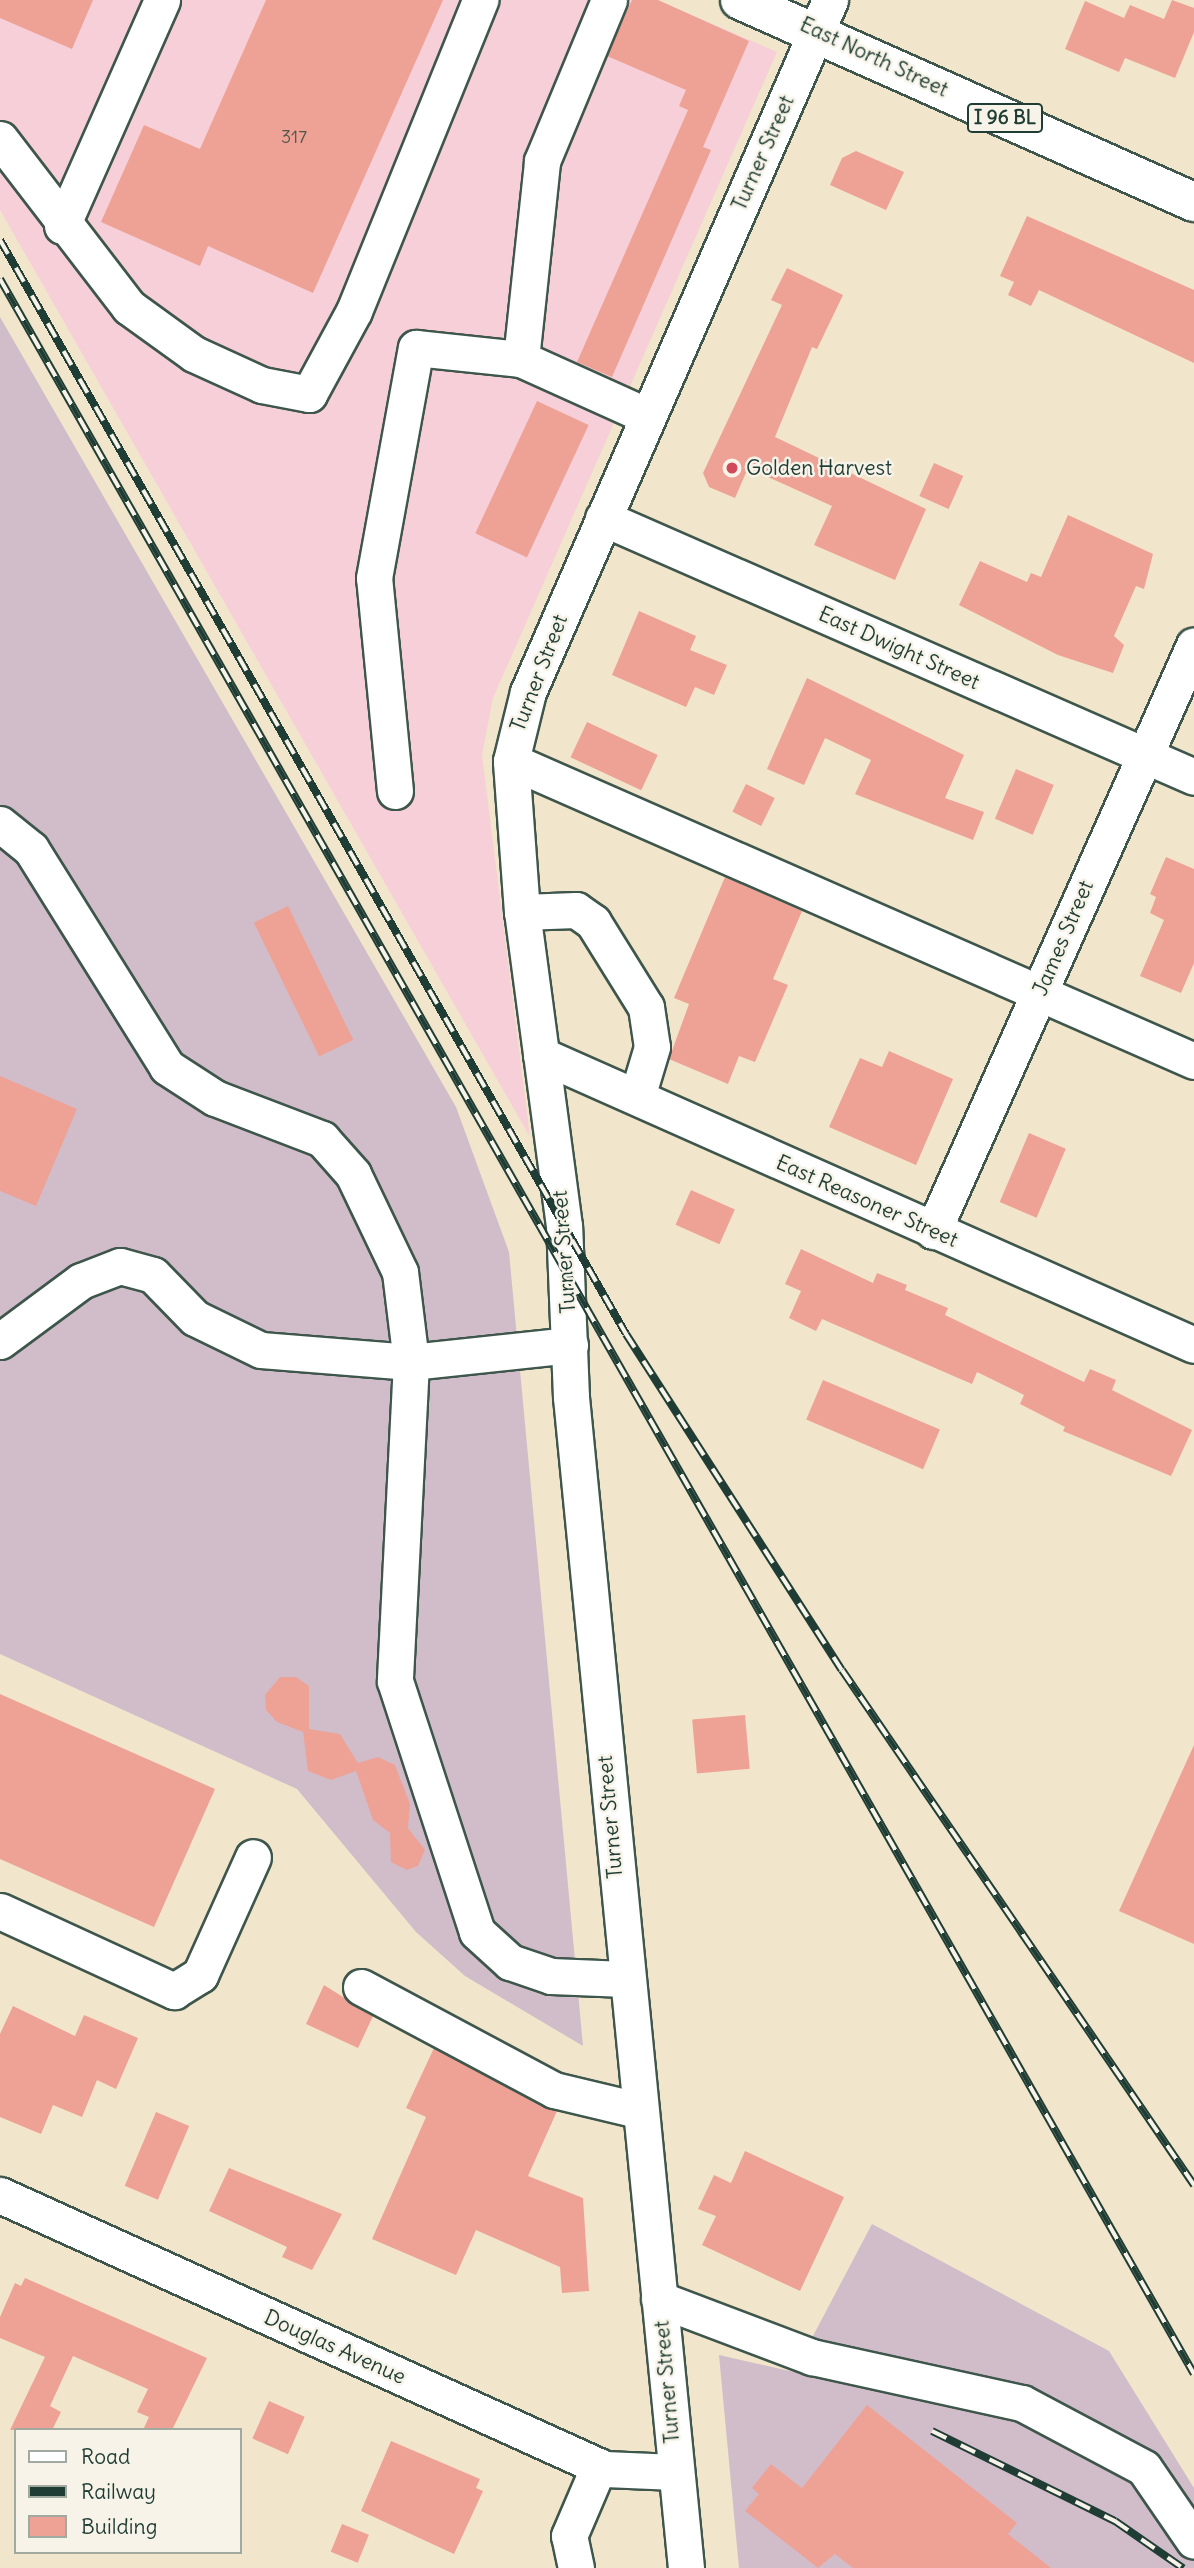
<!DOCTYPE html>
<html>
<head>
<meta charset="utf-8">
<style>
	body { margin:0 }
	#map { position:relative; width:1194px; height:2568px; overflow:hidden; background:#f1e5cb; font-family:Delius,sans-serif }
	div>[style] { position:absolute }
	.built>* { inset:0; background:#f6cfd8 }
	.industrial>* { inset:0; background:#d1bdca }
	.building>* { inset:0; background:#eea296; transform-origin:0 0 }
	.roads { filter:drop-shadow(2px 0 #3e564b) drop-shadow(-2px 0 #3e564b) drop-shadow(0 2px #3e564b) drop-shadow(0 -2px #3e564b) }
	.minor>* { height:35px; margin:-17.5px; padding:0 17.5px; transform-origin:17.5px; border-radius:17.5px; background:#fff }
	.major>* { height:38px; margin:-19px; padding:0 19px; transform-origin:19px; border-radius:19px; background:#fff }
	.rail>* { height:8px; margin-top:-4px; transform-origin:0; background:repeating-linear-gradient(90deg,#f7f3e8 0 16px,#1f3d34 0 32px); box-sizing:border-box; border-block:2px solid #1f3d34 }
	.dots>* { width:19px; height:19px; translate:-50% -50%; box-sizing:border-box; border:4px solid #f7f3e8; border-radius:50% }
	span { translate:-50% -50%; white-space:nowrap; text-align:center; line-height:1.15; -webkit-text-stroke:5px #f7f3e8; paint-order:stroke }
	.number-label { font-size:18px; color:#53564c }
	.number-label span { -webkit-text-stroke-width:0 }
	.shield-label span { padding:2px 5px; background:#f7f3e8; border:2px solid; border-radius:5px; -webkit-text-stroke-width:0 }
	.shield-label { font-size:19px; color:#1f3d34; font-weight:700 }
	.street-label { font-size:21px; color:#1f3d34 }
	.poi-label { font-size:21px; color:#1f3d34 }
	.left { translate:0 -50%; text-align:left }
	.legend { position:absolute; left:14px; top:2428px; width:228px; height:126px; box-sizing:border-box; background:#f7f3e8; border:2px solid #a1aaa0; margin:0; padding:9px 12px; list-style:none; font-size:21px; color:#1f3d34 }
	.legend li { display:flex; align-items:center; gap:14px; height:35px }
	.legend b { width:35px; border:2px solid #a1aaa0 }
</style>
</head>
<body>
<div id="map">
	<div class="built">
		<i style="clip-path:polygon(0 0,657px 0,777px 52px,493px 698px,482px 755px,530px 1137px,0 210px)"></i>
	</div>
	<div class="industrial">
		<i style="clip-path:polygon(0 317px,456px 1107px,509px 1252px,583px 2046px,465px 1976px,416px 1932px,297px 1789px,0 1654px)"></i>
		<i style="clip-path:polygon(872px 2224px,1109px 2351px,1194px 2488px,1194px 2568px,739px 2568px,719px 2355px,794px 2372px)"></i>
	</div>
	<div class="building">
		<i style="clip-path:polygon(0 0,93px 0,72px 49px,0 18px)"></i>
		<i style="clip-path:polygon(266px 0,443px 0,313px 293px,208px 246px,200px 266px,101px 222px,144px 125px,200px 149px)"></i>
		<i style="clip-path:polygon(632px 0,658px 0,749px 41px,703px 147px,711px 150px,612px 377px,577px 362px,688px 110px,679px 106px,686px 90px,607px 56px)"></i>
		<i style="clip-path:polygon(1172px 0,1194px 8px,1194px 32px,1175px 78px,1125px 58px,1119px 72px,1065px 49px,1085px 1px,1124px 18px,1130px 5px,1164px 19px)"></i>
		<i style="clip-path:polygon(856px 151px,904px 172px,886px 210px,830px 185px,842px 158px)"></i>
		<i style="clip-path:polygon(1027px 216px,1194px 290px,1194px 363px,1039px 290px,1031px 306px,1008px 295px,1014px 282px,1000px 276px)"></i>
		<i style="clip-path:polygon(787px 268px,843px 295px,817px 349px,812px 347px,775px 437px,926px 509px,895px 580px,814px 545px,832px 506px,748px 468px,735px 498px,709px 487px,703px 473px,782px 305px,771px 300px)"></i>
		<i style="left:537px;top:401px;width:57px;height:146px;rotate:25deg"></i>
		<i style="left:934px;top:463px;width:32px;height:36px;rotate:24deg"></i>
		<i style="clip-path:polygon(1068px 515px,1153px 554px,1144px 589px,1136px 586px,1114px 636px,1124px 645px,1113px 673px,1058px 655px,959px 605px,980px 561px,1027px 582px,1031px 573px,1041px 577px)"></i>
		<i style="clip-path:polygon(639px 611px,696px 636px,690px 650px,727px 665px,714px 695px,695px 687px,686px 707px,612px 675px)"></i>
		<i style="clip-path:polygon(807px 678px,964px 755px,945px 798px,984px 812px,973px 840px,855px 794px,871px 760px,825px 738px,804px 785px,767px 769px)"></i>
		<i style="left:587px;top:722px;width:78px;height:39px;rotate:25deg"></i>
		<i style="left:1016px;top:769px;width:41px;height:54px;rotate:23deg"></i>
		<i style="left:746px;top:784px;width:32px;height:31px;rotate:26deg"></i>
		<i style="clip-path:polygon(1166px 857px,1194px 869px,1194px 963px,1181px 993px,1140px 976px,1164px 920px,1150px 913px,1156px 897px,1150px 894px)"></i>
		<i style="clip-path:polygon(725px 877px,802px 911px,773px 979px,788px 985px,755px 1062px,739px 1056px,728px 1084px,669px 1059px,689px 1004px,674px 998px)"></i>
		<i style="left:288px;top:906px;width:149px;height:38px;rotate:64deg"></i>
		<i style="clip-path:polygon(889px 1051px,953px 1079px,916px 1165px,829px 1127px,860px 1058px,882px 1067px)"></i>
		<i style="clip-path:polygon(0 1076px,77px 1109px,36px 1206px,0 1191px)"></i>
		<i style="left:1029px;top:1133px;width:40px;height:75px;rotate:23deg"></i>
		<i style="left:691px;top:1190px;width:48px;height:38px;rotate:24deg"></i>
		<i style="clip-path:polygon(801px 1249px,873px 1283px,877px 1273px,907px 1285px,905px 1290px,948px 1308px,945px 1315px,1084px 1382px,1090px 1369px,1116px 1380px,1112px 1390px,1192px 1430px,1171px 1476px,1063px 1431px,1065px 1427px,1020px 1404px,1024px 1395px,977px 1372px,972px 1384px,822px 1319px,816px 1331px,789px 1318px,801px 1291px,785px 1284px)"></i>
		<i style="left:823px;top:1380px;width:127px;height:43px;rotate:23deg"></i>
		<i style="clip-path:polygon(280px 1677px,296px 1677px,309px 1686px,309px 1729px,340px 1734px,358px 1763px,378px 1757px,395px 1765px,410px 1804px,408px 1828px,425px 1850px,418px 1866px,407px 1870px,391px 1862px,390px 1833px,373px 1820px,356px 1771px,331px 1780px,308px 1771px,303px 1732px,277px 1722px,266px 1710px,265px 1695px)"></i>
		<i style="clip-path:polygon(0 1694px,215px 1789px,154px 1927px,0 1859px)"></i>
		<i style="left:745px;top:1715px;width:54px;height:53px;rotate:85deg"></i>
		<i style="clip-path:polygon(1194px 1745px,1194px 1944px,1119px 1911px)"></i>
		<i style="clip-path:polygon(324px 1985px,373px 2016px,358px 2048px,306px 2024px)"></i>
		<i style="clip-path:polygon(13px 2006px,75px 2036px,84px 2015px,138px 2038px,116px 2089px,97px 2080px,82px 2117px,53px 2105px,41px 2134px,0 2117px,0 2034px)"></i>
		<i style="clip-path:polygon(434px 2048px,557px 2111px,528px 2176px,583px 2198px,589px 2291px,562px 2293px,560px 2267px,476px 2230px,456px 2275px,372px 2239px,426px 2117px,406px 2108px)"></i>
		<i style="left:156px;top:2112px;width:36px;height:80px;rotate:23deg"></i>
		<i style="clip-path:polygon(745px 2151px,844px 2197px,800px 2291px,702px 2245px,716px 2216px,698px 2209px,714px 2175px,731px 2183px)"></i>
		<i style="clip-path:polygon(229px 2168px,342px 2214px,312px 2270px,282px 2257px,287px 2247px,209px 2211px)"></i>
		<i style="clip-path:polygon(25px 2278px,207px 2358px,172px 2430px,143px 2430px,149px 2417px,137px 2412px,148px 2389px,73px 2356px,50px 2406px,61px 2412px,52px 2430px,10px 2430px,45px 2357px,0 2338px,0 2317px,15px 2283px,21px 2286px)"></i>
		<i style="left:269px;top:2401px;width:39px;height:41px;rotate:24deg"></i>
		<i style="clip-path:polygon(867px 2405px,1017px 2523px,1008px 2534px,1051px 2568px,853px 2568px,835px 2554px,818px 2568px,745px 2511px,759px 2494px,752px 2488px,771px 2464px,802px 2488px)"></i>
		<i style="clip-path:polygon(391px 2441px,480px 2479px,476px 2488px,483px 2491px,454px 2554px,361px 2511px)"></i>
		<i style="left:342px;top:2524px;width:29px;height:30px;rotate:22deg"></i>
	</div>
	<div class="roads">
		<div class="minor">
			<i style="left:0;top:139px;width:212px;rotate:52.5deg"></i>
			<i style="left:129px;top:307px;width:80px;rotate:35.9deg"></i>
			<i style="left:194px;top:354px;width:75px;rotate:24.5deg"></i>
			<i style="left:262px;top:385px;width:48px;rotate:10.8deg"></i>
			<i style="left:309px;top:394px;width:94px;rotate:-61.5deg"></i>
			<i style="left:354px;top:311px;width:336px;rotate:-67.9deg"></i>
			<i style="left:62px;top:226px;width:247px;rotate:-66.1deg"></i>
			<i style="left:521px;top:359px;width:199px;rotate:-83.9deg"></i>
			<i style="left:542px;top:161px;width:174px;rotate:-67.4deg"></i>
			<i style="left:603px;top:518px;width:645px;rotate:23.66deg"></i>
			<i style="left:511px;top:761px;width:746px;rotate:23.71deg"></i>
			<i style="left:395px;top:791px;width:214px;rotate:-95.6deg"></i>
			<i style="left:374px;top:578px;width:234px;rotate:-79.7deg"></i>
			<i style="left:416px;top:348px;width:106px;rotate:6deg"></i>
			<i style="left:521px;top:359px;width:138px;rotate:24.3deg"></i>
			<i style="left:0;top:824px;width:40px;rotate:39deg"></i>
			<i style="left:31px;top:849px;width:257px;rotate:58deg"></i>
			<i style="left:167px;top:1067px;width:57px;rotate:32.9deg"></i>
			<i style="left:215px;top:1098px;width:115px;rotate:21deg"></i>
			<i style="left:322px;top:1139px;width:47px;rotate:48.5deg"></i>
			<i style="left:353px;top:1174px;width:109px;rotate:64.4deg"></i>
			<i style="left:400px;top:1272px;width:91px;rotate:83deg"></i>
			<i style="left:411px;top:1362px;width:319px;rotate:92.9deg"></i>
			<i style="left:395px;top:1681px;width:264px;rotate:71.9deg"></i>
			<i style="left:477px;top:1932px;width:45px;rotate:42.3deg"></i>
			<i style="left:510px;top:1962px;width:43px;rotate:18.9deg"></i>
			<i style="left:551px;top:1976px;width:74px;rotate:2.3deg"></i>
			<i style="left:522px;top:912px;width:54px;rotate:-2.1deg"></i>
			<i style="left:576px;top:910px;width:21px;rotate:35deg"></i>
			<i style="left:593px;top:922px;width:100px;rotate:58.1deg"></i>
			<i style="left:646px;top:1007px;width:40px;rotate:81.5deg"></i>
			<i style="left:652px;top:1047px;width:52px;rotate:106.7deg"></i>
			<i style="left:541px;top:1055px;width:714px;rotate:23.95deg"></i>
			<i style="left:933px;top:1231px;width:641px;rotate:-65.99deg"></i>
			<i style="left:0;top:1341px;width:101px;rotate:-36.5deg"></i>
			<i style="left:81px;top:1281px;width:42px;rotate:-21deg"></i>
			<i style="left:120px;top:1266px;width:34px;rotate:15deg"></i>
			<i style="left:153px;top:1275px;width:60px;rotate:45.7deg"></i>
			<i style="left:195px;top:1318px;width:73px;rotate:25.9deg"></i>
			<i style="left:261px;top:1350px;width:150px;rotate:4.6deg"></i>
			<i style="left:411px;top:1362px;width:160px;rotate:-6.1deg"></i>
			<i style="left:0;top:1911px;width:192px;rotate:24.7deg"></i>
			<i style="left:174px;top:1991px;width:31px;rotate:-32deg"></i>
			<i style="left:200px;top:1975px;width:129px;rotate:-65.8deg"></i>
			<i style="left:361px;top:1987px;width:219px;rotate:28.1deg"></i>
			<i style="left:554px;top:2090px;width:86px;rotate:13.4deg"></i>
			<i style="left:0;top:2195px;width:664px;rotate:24.37deg"></i>
			<i style="left:605px;top:2469px;width:70px;rotate:2.5deg"></i>
			<i style="left:659px;top:2299px;width:164px;rotate:20.8deg"></i>
			<i style="left:812px;top:2357px;width:215px;rotate:12.4deg"></i>
			<i style="left:1022px;top:2403px;width:138px;rotate:28deg"></i>
			<i style="left:1144px;top:2468px;width:88px;rotate:55.6deg"></i>
			<i style="left:576px;top:2568px;width:33px;rotate:-102deg"></i>
			<i style="left:569px;top:2536px;width:76px;rotate:-66.8deg"></i>
			<i style="left:686px;top:2568px;width:1177px;rotate:-95.61deg"></i>
			<i style="left:571px;top:1397px;width:171px;rotate:-92.3deg"></i>
			<i style="left:564px;top:1226px;width:317px;rotate:-97.6deg"></i>
			<i style="left:522px;top:912px;width:151px;rotate:-94.2deg"></i>
			<i style="left:511px;top:761px;width:71px;rotate:-76.2deg"></i>
			<i style="left:528px;top:692px;width:755px;rotate:-66.42deg"></i>
		</div>
		<div class="major">
			<i style="left:740px;top:0;width:497px;rotate:24deg"></i>
		</div>
	</div>
	<div class="rail">
		<i style="left:0;top:240px;width:1260px;rotate:60.22deg"></i>
		<i style="left:626px;top:1334px;width:399px;rotate:57.3deg"></i>
		<i style="left:842px;top:1670px;width:624px;rotate:55.65deg"></i>
		<i style="left:0;top:279px;width:2411px;rotate:60.32deg"></i>
		<i style="left:932px;top:2431px;width:204px;rotate:26.2deg"></i>
		<i style="left:1115px;top:2521px;width:83px;rotate:34.7deg"></i>
	</div>
	<div class="dots">
		<i style="left:732px;top:468px;background:#d1495b"></i>
	</div>
	<div class="number-label">
		<span style="left:294px;top:137px">317</span>
	</div>
	<div class="shield-label">
		<span style="left:1005px;top:118px">I 96 BL</span>
	</div>
	<div class="street-label">
		<span style="left:874px;top:57px;rotate:25deg">East North Street</span>
		<span style="left:763px;top:153px;rotate:-66deg">Turner Street</span>
		<span style="left:899px;top:648px;rotate:24deg">East Dwight Street</span>
		<span style="left:539px;top:673px;rotate:-69deg">Turner Street</span>
		<span style="left:1063px;top:938px;rotate:-67deg">James Street</span>
		<span style="left:867px;top:1201px;rotate:24deg">East Reasoner Street</span>
		<span style="left:564px;top:1252px;rotate:-94deg">Turner Street</span>
		<span style="left:610px;top:1817px;rotate:-95deg">Turner Street</span>
		<span style="left:335px;top:2347px;rotate:24deg">Douglas Avenue</span>
		<span style="left:667px;top:2382px;rotate:-95deg">Turner Street</span>
	</div>
	<div class="poi-label">
		<span class="left" style="left:746px;top:468px">Golden Harvest</span>
	</div>
	<ul class="legend">
	<li><b style="height:9px;background:#fff"></b>Road</li>
	<li><b style="height:9px;background:#1f3d34"></b>Railway</li>
	<li><b style="height:19px;background:#eea296"></b>Building</li>
	</ul>
</div>
</body>
</html>
